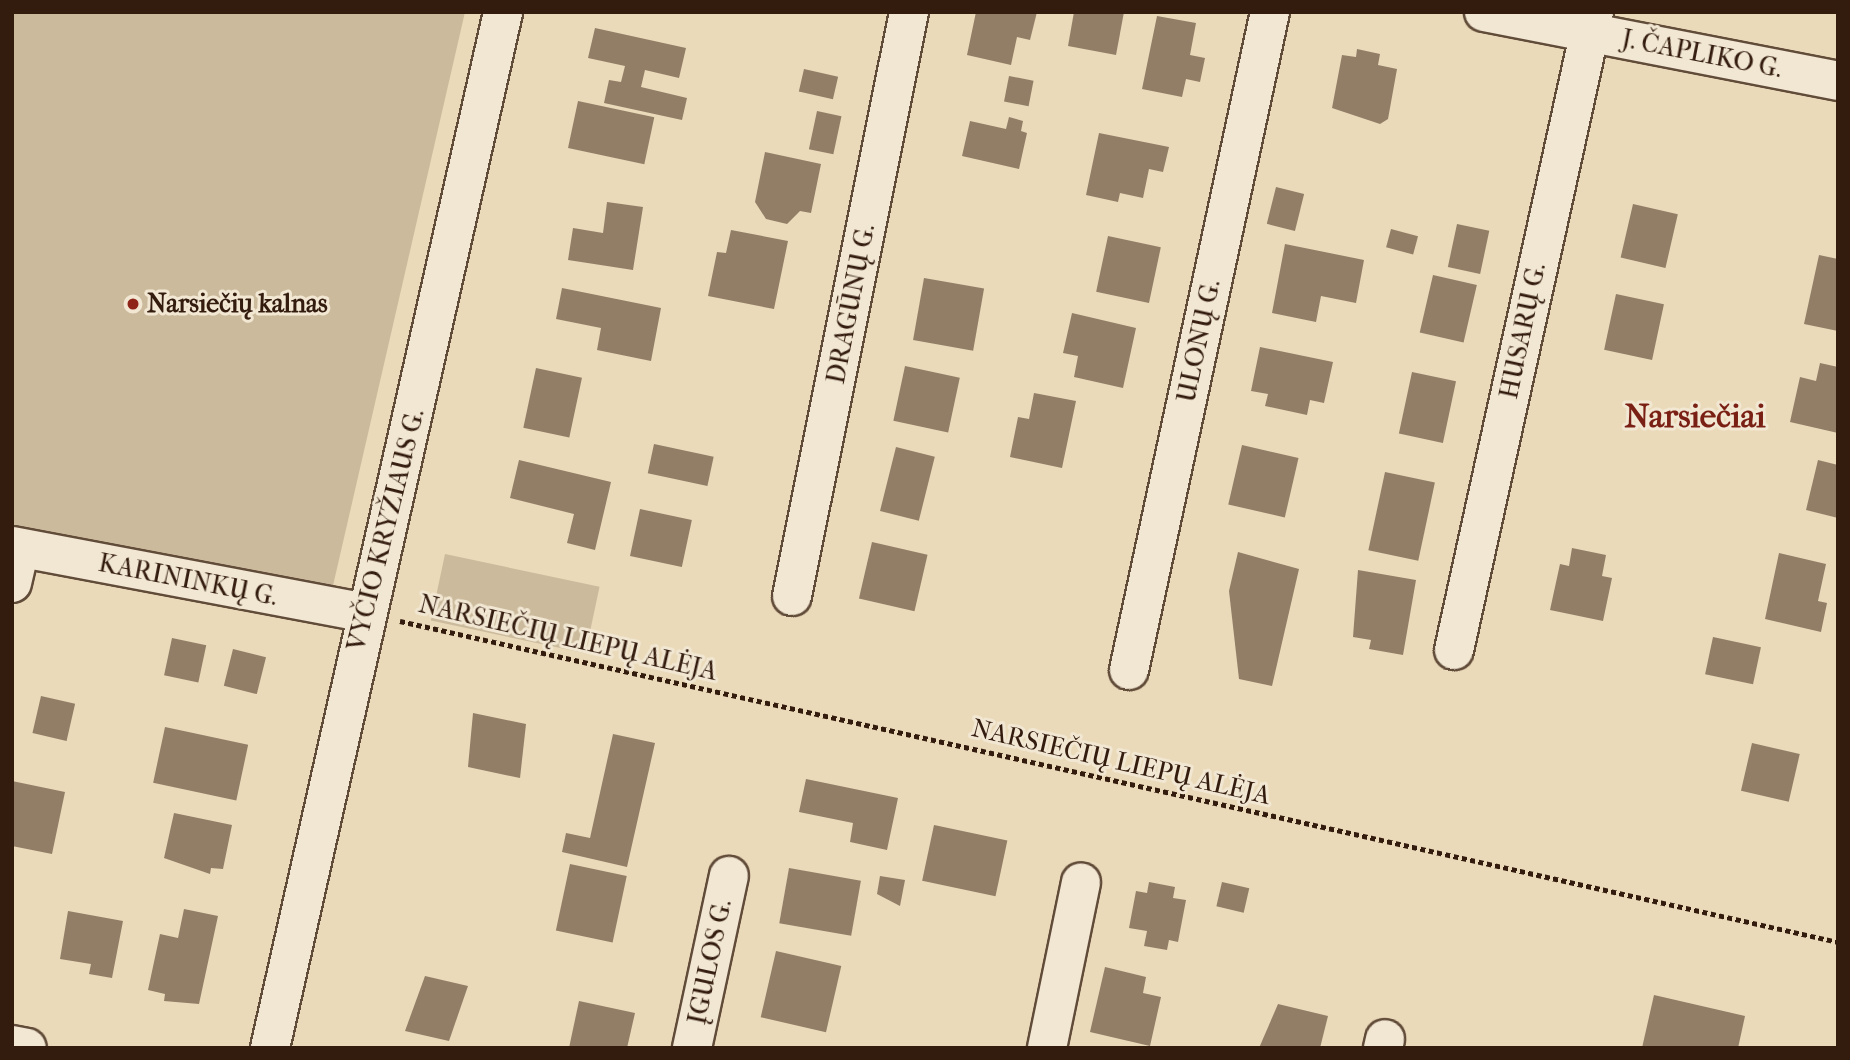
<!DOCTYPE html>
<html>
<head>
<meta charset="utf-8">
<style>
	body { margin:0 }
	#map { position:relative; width:1850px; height:1060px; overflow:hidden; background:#eadab9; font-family:"IM FELL French Canon",serif }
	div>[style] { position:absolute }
	.green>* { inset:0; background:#cbba9c; transform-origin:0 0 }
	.building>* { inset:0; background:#927e67; transform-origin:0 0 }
	.path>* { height:4.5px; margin-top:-2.25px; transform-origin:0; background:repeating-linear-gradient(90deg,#331b0e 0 5px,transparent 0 8.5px) }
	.roads { filter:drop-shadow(2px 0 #614b39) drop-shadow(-2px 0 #614b39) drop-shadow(0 2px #614b39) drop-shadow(0 -2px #614b39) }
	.minor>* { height:38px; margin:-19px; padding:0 19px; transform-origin:19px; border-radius:19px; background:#f1e7d2 }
	.dots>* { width:19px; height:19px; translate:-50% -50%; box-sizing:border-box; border:4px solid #f1e7d2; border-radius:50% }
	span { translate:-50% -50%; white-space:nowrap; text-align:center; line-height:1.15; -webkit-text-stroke:6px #f1e7d2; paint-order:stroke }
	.street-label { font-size:26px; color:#331b0e }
	.poi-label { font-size:26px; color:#331b0e; font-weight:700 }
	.left { translate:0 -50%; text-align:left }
	.district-label { font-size:33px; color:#7a1f14; font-weight:700 }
	.frame { position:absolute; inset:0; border:14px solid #331b0e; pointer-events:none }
</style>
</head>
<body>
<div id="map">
	<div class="green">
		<i style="clip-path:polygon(12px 12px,465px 12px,332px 590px,12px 525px)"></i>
		<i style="left:445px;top:554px;width:158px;height:68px;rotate:12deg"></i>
	</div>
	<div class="building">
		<i style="clip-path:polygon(976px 12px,1037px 12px,1030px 40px,1017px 37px,1011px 65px,967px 55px)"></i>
		<i style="clip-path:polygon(1074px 12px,1124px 12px,1116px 55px,1068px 46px)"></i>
		<i style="clip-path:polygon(1157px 16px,1196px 23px,1190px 55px,1205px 58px,1200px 82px,1186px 79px,1182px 97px,1142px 89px)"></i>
		<i style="clip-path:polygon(595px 28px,686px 48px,679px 78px,645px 70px,641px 87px,687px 98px,682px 120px,604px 103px,609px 80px,621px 82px,625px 66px,588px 58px)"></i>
		<i style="clip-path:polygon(1357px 49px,1380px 54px,1378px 65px,1397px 69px,1388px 119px,1380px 124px,1332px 108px,1342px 55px,1356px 57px)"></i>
		<i style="left:804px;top:69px;width:35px;height:23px;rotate:13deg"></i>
		<i style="left:1009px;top:76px;width:25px;height:26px;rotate:11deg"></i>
		<i style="left:578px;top:101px;width:78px;height:48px;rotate:12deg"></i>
		<i style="left:817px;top:111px;width:25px;height:39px;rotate:12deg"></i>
		<i style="clip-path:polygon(1009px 117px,1023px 121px,1021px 131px,1027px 133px,1019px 169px,962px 156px,970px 121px,1006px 129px)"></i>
		<i style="clip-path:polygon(1099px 133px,1169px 147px,1163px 172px,1149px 169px,1143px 198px,1120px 193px,1118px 202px,1086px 195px)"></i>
		<i style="clip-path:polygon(765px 152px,821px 164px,811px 213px,800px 211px,787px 224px,766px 219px,755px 202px)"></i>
		<i style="left:1276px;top:187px;width:29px;height:38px;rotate:14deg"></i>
		<i style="clip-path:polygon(607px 202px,643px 207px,633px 270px,568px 260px,573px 228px,603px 233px)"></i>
		<i style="left:1633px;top:204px;width:46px;height:55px;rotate:13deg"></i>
		<i style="left:1457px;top:224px;width:33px;height:44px;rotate:12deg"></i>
		<i style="left:1391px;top:229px;width:28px;height:19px;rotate:15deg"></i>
		<i style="clip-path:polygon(731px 230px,788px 241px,774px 309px,708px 296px,717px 252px,726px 253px)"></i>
		<i style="left:1108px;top:236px;width:54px;height:57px;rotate:12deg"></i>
		<i style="clip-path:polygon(1285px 244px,1364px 260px,1356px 303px,1321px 296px,1316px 322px,1272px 313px)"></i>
		<i style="clip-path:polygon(1819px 255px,1838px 259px,1838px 331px,1804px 324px)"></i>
		<i style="left:1433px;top:275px;width:45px;height:59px;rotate:13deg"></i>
		<i style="left:924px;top:278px;width:61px;height:63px;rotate:10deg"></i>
		<i style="clip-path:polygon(562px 288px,661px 308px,651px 361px,597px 350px,601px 328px,556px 319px)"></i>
		<i style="left:1616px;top:294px;width:49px;height:57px;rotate:12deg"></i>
		<i style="clip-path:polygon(1072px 313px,1136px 328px,1123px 388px,1074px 377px,1078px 356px,1063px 353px)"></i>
		<i style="clip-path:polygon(1260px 347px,1333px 362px,1324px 403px,1310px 400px,1307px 415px,1265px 406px,1268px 394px,1251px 391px)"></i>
		<i style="clip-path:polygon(1820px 363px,1838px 367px,1838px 433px,1790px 422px,1800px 377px,1816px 381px)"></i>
		<i style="left:905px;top:366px;width:56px;height:56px;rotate:12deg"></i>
		<i style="left:536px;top:368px;width:47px;height:61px;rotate:12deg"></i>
		<i style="left:1412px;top:372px;width:45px;height:63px;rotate:12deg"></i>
		<i style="clip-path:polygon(1034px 393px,1076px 401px,1062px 468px,1010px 457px,1018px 417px,1029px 419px)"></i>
		<i style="left:654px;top:444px;width:61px;height:30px;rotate:12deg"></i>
		<i style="left:1242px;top:445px;width:58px;height:61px;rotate:13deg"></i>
		<i style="left:896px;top:447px;width:40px;height:66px;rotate:14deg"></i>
		<i style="clip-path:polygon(519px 460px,611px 482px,595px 550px,567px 543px,574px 514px,510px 498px)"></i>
		<i style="clip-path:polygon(1818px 460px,1838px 465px,1838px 518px,1806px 510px)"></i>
		<i style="left:1385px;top:472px;width:51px;height:80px;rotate:12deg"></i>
		<i style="left:640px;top:509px;width:53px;height:48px;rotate:12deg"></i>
		<i style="left:872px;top:542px;width:57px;height:58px;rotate:13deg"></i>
		<i style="clip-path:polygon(1572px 548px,1606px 555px,1602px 576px,1612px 578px,1603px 621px,1550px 610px,1560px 564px,1569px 566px)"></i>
		<i style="clip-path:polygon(1238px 552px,1299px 569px,1272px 686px,1239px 679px,1229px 591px)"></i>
		<i style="clip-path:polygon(1779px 553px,1826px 564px,1818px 601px,1827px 603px,1821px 632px,1765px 619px)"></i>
		<i style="clip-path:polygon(1358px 570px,1416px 580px,1403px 655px,1369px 649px,1371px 640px,1353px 637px)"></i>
		<i style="left:1713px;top:637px;width:49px;height:38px;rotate:12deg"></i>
		<i style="left:172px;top:638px;width:35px;height:38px;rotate:12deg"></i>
		<i style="left:233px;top:649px;width:34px;height:38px;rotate:14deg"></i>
		<i style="left:41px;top:696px;width:35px;height:38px;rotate:13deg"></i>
		<i style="clip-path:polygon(473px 713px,526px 724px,520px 778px,468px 767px)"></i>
		<i style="left:165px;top:727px;width:85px;height:57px;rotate:12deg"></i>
		<i style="clip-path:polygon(613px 734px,655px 743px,627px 867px,562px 852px,566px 833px,590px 838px)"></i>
		<i style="left:1752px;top:743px;width:49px;height:49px;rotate:13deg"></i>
		<i style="clip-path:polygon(806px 779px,898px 798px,887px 850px,850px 842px,853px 823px,799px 812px)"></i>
		<i style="clip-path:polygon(12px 781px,65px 792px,52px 854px,12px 846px)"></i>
		<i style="clip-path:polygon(174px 813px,232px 825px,223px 869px,211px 868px,210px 874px,164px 858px)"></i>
		<i style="left:934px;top:825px;width:75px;height:57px;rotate:12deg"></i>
		<i style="left:570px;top:864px;width:58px;height:68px;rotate:12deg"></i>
		<i style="left:789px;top:868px;width:73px;height:56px;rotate:10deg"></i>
		<i style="clip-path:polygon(880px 876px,905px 880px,900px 906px,877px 894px)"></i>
		<i style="clip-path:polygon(1149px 882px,1175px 887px,1173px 898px,1186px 900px,1178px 942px,1169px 940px,1167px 950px,1144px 946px,1147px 931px,1129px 928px,1136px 891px,1147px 893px)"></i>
		<i style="left:1222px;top:882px;width:28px;height:25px;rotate:13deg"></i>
		<i style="clip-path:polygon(184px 909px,218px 916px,199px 1004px,164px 1001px,165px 994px,148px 990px,160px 934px,178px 938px)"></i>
		<i style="clip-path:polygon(68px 911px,123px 921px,112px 978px,89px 974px,91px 964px,60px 959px)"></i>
		<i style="left:776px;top:951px;width:67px;height:68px;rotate:13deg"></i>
		<i style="clip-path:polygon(1105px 967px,1146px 977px,1143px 993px,1161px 997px,1150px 1046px,1090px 1032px)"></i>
		<i style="clip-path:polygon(425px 976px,468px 986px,449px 1041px,405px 1031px)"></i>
		<i style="clip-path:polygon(1654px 995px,1745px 1016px,1738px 1048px,1642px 1048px)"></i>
		<i style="clip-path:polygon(579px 1001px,635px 1013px,627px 1048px,569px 1048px)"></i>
		<i style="clip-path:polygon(1278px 1004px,1328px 1016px,1320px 1048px,1259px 1048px)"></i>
	</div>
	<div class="path">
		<i style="left:400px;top:621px;width:1473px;rotate:12.58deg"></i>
	</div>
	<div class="roads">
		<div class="minor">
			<i style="left:1484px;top:12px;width:361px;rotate:11deg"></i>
			<i style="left:12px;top:546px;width:359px;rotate:10.7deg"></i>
			<i style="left:12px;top:583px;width:36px;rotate:-77deg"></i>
			<i style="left:792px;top:596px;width:596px;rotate:-78.67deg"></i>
			<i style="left:1454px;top:650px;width:653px;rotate:-77.62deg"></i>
			<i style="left:1129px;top:670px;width:673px;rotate:-77.91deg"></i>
			<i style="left:12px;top:1045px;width:15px;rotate:11deg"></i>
			<i style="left:270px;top:1048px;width:1062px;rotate:-77.32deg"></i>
			<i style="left:692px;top:1048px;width:176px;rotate:-77.9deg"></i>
			<i style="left:1047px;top:1048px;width:169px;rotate:-78.4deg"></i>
			<i style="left:1383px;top:1048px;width:9px;rotate:-77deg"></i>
		</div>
	</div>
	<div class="dots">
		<i style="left:133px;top:304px;background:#8f2418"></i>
	</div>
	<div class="street-label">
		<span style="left:1702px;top:54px;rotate:11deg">J. ČAPLIKO G.</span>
		<span style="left:851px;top:304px;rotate:-79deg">DRAGŪNŲ G.</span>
		<span style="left:1523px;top:331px;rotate:-78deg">HUSARŲ G.</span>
		<span style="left:1199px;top:341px;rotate:-78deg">ULONŲ G.</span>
		<span style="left:386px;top:530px;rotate:-76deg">VYČIO KRYŽIAUS G.</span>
		<span style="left:188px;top:580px;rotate:11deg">KARININKŲ G.</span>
		<span style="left:568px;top:638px;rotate:13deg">NARSIEČIŲ LIEPŲ ALĖJA</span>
		<span style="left:1121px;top:762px;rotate:13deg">NARSIEČIŲ LIEPŲ ALĖJA</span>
		<span style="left:710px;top:962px;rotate:-78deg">ĮGULOS G.</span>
	</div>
	<div class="poi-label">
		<span class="left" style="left:147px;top:304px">Narsiečių kalnas</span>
	</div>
	<div class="district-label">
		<span style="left:1695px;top:417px">Narsiečiai</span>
	</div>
	<div class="frame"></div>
</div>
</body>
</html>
